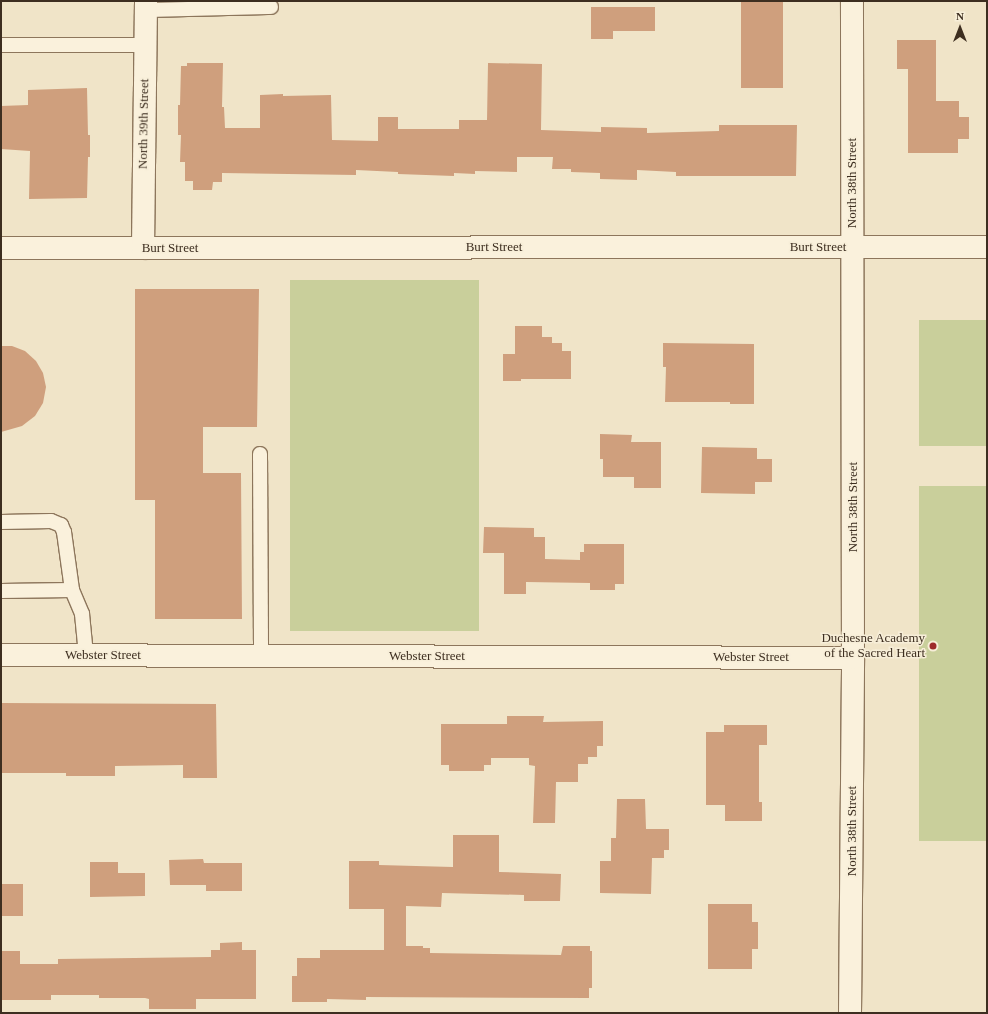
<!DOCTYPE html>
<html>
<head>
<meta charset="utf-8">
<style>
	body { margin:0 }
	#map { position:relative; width:988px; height:1014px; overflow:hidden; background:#f0e4c8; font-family:Georgia,serif }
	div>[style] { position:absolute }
	.green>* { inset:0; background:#c9cf9b; transform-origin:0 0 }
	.building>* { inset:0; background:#cf9f7d; transform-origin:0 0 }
	.roads { filter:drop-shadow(1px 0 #8d765c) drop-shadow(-1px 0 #8d765c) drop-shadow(0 1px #8d765c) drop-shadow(0 -1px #8d765c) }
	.lane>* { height:14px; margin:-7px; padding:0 7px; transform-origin:7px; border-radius:7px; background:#faf1dc }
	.street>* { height:22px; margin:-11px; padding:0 11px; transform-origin:11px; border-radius:11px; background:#faf1dc }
	.secondary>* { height:22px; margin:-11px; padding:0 11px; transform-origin:11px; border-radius:11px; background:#faf1dc }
	.dots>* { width:11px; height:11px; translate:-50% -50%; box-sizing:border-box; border:2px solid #f7eed8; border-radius:50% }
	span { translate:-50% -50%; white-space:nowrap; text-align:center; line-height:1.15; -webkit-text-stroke:3px #f7eed8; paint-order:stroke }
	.street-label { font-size:13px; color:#3d2e20 }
	.poi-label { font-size:13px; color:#3d2e20 }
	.right { translate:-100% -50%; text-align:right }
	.frame { position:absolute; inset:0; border:2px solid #3d2e20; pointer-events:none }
	.north { position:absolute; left:940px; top:8px; width:40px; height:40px; -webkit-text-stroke:3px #f7eed8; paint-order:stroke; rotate:0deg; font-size:11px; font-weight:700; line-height:16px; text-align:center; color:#3d2e20 }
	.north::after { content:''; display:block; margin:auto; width:14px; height:18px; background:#3d2e20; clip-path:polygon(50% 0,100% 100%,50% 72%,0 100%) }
</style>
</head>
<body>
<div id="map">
	<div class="green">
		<i style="left:290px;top:280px;width:189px;height:351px"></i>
		<i style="left:919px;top:320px;width:68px;height:126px"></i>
		<i style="left:919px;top:486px;width:68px;height:355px"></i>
	</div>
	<div class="building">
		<i style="left:741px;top:1px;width:42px;height:87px"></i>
		<i style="clip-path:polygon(591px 7px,655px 7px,655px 31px,613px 31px,613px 39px,591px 39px)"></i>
		<i style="clip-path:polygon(897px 40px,936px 40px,936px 101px,959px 101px,959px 117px,969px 117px,969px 139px,958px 139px,958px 153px,908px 153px,908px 69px,897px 69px)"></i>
		<i style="clip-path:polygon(187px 63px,223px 63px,222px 107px,224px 107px,225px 128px,260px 128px,260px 95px,283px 94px,283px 96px,331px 95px,332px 140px,378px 141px,378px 117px,398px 117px,398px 129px,459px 129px,459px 120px,487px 120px,488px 63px,542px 64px,541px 130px,601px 132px,601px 127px,647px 128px,647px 133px,719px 131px,719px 125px,797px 125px,796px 176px,676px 176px,676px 172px,637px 170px,637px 180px,600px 179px,600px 173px,571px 172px,571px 169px,552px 169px,553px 157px,517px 157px,517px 172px,475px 171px,475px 174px,454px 173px,454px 176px,398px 174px,398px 172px,356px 170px,356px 175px,222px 173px,222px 182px,213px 182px,212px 190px,193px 190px,193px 181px,185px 181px,185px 162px,180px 162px,181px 135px,178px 135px,178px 105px,180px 105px,181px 66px,187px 66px)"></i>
		<i style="clip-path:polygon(87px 88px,88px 135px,90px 135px,90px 157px,88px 157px,87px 198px,29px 199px,30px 151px,1px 149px,1px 106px,28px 105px,28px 90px)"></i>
		<i style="clip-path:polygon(135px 289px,259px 289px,257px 427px,203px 427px,203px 473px,241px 473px,242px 619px,155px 619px,155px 500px,135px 500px)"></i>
		<i style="clip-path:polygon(515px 326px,542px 326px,542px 337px,552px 337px,552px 343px,562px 343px,562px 351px,571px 351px,571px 379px,521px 379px,521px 381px,503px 381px,503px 354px,515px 354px)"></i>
		<i style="clip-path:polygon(663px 343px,754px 344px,754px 404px,730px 404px,730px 402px,665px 402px,666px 367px,663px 367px)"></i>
		<i style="clip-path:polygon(1px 346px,12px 346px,25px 351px,36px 361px,43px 373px,46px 387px,43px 403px,35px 416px,22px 426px,1px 432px)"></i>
		<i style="clip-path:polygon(600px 434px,632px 435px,631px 442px,661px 442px,661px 488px,634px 488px,634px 477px,603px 477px,603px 459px,600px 459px)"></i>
		<i style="clip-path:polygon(702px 447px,757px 448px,757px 459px,772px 459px,772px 482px,755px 482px,755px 494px,701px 493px)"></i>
		<i style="clip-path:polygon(484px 527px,534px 528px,534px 537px,545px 537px,545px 559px,580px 560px,580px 552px,584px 552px,584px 544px,624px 544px,624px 584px,615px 584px,615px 590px,590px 590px,590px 583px,526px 582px,526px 594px,504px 594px,504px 553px,483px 553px)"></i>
		<i style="clip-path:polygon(1px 703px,216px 704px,217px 778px,183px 778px,183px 765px,115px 766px,115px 776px,66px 776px,66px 773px,1px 773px)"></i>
		<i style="clip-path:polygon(507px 716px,544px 716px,543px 722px,603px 721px,603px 746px,597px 746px,597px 757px,588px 757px,588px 764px,578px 764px,578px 782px,556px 782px,555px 823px,533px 823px,535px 766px,529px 765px,529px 758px,491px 758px,491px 765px,484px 765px,484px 771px,449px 771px,449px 765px,441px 765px,441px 724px,507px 724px)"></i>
		<i style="clip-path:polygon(724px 725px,767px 725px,767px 745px,759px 745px,759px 802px,762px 802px,762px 821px,725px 821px,725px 805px,706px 805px,706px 732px,724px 732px)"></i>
		<i style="clip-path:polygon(617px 799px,645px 799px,646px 829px,669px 829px,669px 850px,664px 850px,664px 858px,652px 858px,651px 894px,600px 893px,600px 861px,611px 861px,611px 838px,616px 838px)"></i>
		<i style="clip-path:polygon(453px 835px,499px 835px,499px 872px,561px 874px,560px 901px,524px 901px,524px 895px,442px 893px,441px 907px,406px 906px,406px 946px,423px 946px,423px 948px,430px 948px,430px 953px,561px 955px,563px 946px,590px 946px,590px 951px,592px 951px,592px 988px,589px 988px,589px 998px,366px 997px,366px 1000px,327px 999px,327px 1002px,292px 1002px,292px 976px,297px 976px,297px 958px,320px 958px,320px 950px,384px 950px,384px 909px,349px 909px,349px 861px,379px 861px,379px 865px,453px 867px)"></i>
		<i style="clip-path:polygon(203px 859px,204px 863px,242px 863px,242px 891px,206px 891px,206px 885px,170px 885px,169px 860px)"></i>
		<i style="clip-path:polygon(90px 862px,118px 862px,118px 873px,145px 873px,145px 896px,90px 897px)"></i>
		<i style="left:1px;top:884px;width:22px;height:32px"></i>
		<i style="clip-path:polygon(708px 904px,752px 904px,752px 922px,758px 922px,758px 949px,752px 949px,752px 969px,708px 969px)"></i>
		<i style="clip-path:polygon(242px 942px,242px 950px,256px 950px,256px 999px,196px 999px,196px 1009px,149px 1009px,149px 999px,145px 998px,99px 998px,99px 995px,51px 995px,51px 1000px,1px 1000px,1px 951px,20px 951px,20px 964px,58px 964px,58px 959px,211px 957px,211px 950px,220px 950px,220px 943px)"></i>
	</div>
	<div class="roads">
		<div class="lane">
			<i style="left:145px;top:10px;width:126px;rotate:-1.4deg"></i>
			<i style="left:1px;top:45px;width:144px"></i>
			<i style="left:260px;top:454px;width:202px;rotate:89.7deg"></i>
			<i style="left:1px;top:522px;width:50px;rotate:-1.1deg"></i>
			<i style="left:51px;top:521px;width:11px;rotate:22deg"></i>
			<i style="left:61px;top:525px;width:8px;rotate:67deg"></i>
			<i style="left:64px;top:532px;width:59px;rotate:82.1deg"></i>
			<i style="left:72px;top:590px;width:26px;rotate:67deg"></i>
			<i style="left:82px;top:614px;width:41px;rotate:84.4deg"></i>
			<i style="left:1px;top:591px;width:71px;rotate:-0.8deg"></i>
		</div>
		<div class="street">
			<i style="left:1px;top:248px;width:986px;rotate:-0.06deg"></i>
			<i style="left:143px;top:248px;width:247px;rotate:-89.3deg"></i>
			<i style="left:1px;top:655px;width:852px;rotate:0.2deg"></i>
		</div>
		<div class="secondary">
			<i style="left:850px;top:1013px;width:355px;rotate:-89.5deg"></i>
			<i style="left:853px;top:658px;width:657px;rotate:-90.09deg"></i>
		</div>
	</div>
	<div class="dots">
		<i style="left:933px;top:646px;background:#9e2a2b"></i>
	</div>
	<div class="street-label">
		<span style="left:144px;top:124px;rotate:-89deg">North 39th Street</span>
		<span style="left:852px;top:183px;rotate:-90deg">North 38th Street</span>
		<span style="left:494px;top:247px">Burt Street</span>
		<span style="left:818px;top:247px">Burt Street</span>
		<span style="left:170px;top:248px">Burt Street</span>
		<span style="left:853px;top:507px;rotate:-90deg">North 38th Street</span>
		<span style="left:103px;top:655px">Webster Street</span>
		<span style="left:427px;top:656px">Webster Street</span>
		<span style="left:751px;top:657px">Webster Street</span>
		<span style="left:852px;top:831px;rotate:-90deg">North 38th Street</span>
	</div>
	<div class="poi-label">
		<span class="right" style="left:925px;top:646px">Duchesne Academy<br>of the Sacred Heart</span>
	</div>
	<div class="frame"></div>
	<div class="north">N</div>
</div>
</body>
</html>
